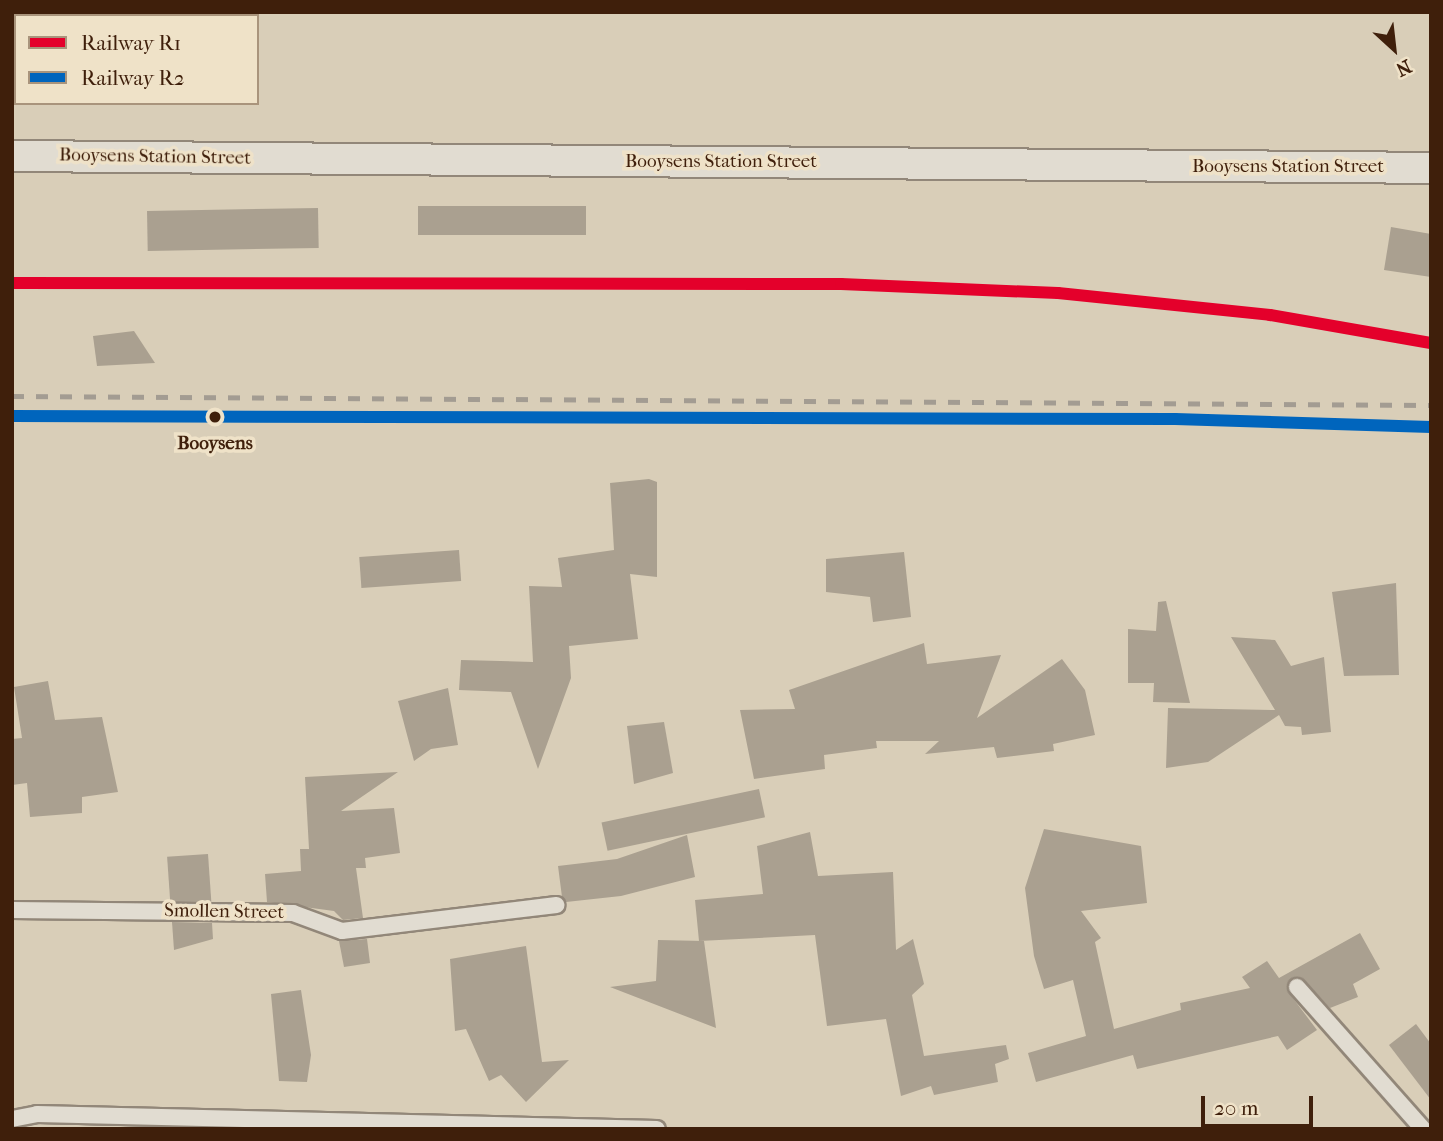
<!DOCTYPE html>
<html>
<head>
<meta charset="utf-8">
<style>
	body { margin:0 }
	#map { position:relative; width:1443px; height:1141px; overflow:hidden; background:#d9ceb8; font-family:"IM FELL French Canon",serif }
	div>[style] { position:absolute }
	.building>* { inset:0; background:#aaa090; transform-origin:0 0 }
	.roads { filter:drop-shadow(2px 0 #928779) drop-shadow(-2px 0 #928779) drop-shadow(0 2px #928779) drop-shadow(0 -2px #928779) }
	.service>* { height:16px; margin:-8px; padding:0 8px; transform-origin:8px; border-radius:8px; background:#e1dcd1 }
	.minor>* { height:30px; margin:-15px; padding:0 15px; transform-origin:15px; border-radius:15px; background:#e1dcd1 }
	.rail>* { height:5px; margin-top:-2.5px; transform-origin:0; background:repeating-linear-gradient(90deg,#a39c92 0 12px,transparent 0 24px) }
	.rail-1>* { height:12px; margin:-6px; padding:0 6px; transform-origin:6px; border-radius:6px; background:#e4002b }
	.rail-2>* { height:12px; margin:-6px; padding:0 6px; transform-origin:6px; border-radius:6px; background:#0065bd }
	.dots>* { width:19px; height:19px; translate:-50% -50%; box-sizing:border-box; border:4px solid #efe2c8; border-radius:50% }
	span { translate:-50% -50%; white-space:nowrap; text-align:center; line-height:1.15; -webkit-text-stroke:7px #efe2c8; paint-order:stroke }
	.street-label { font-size:19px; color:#3f1f0b }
	.stop-label { font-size:19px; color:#3f1f0b; font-weight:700 }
	.frame { position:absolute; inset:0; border:14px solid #3f1f0b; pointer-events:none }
	.legend { position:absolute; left:14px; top:14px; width:245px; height:91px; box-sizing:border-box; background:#efe2c8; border:2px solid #a9947c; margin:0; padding:9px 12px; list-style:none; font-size:21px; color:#3f1f0b }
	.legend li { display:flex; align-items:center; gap:14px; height:35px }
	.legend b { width:35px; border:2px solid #a9947c }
	.north { position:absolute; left:1359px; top:14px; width:70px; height:70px; -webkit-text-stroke:5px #efe2c8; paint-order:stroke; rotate:153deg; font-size:19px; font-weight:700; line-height:28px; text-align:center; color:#3f1f0b }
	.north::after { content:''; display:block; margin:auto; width:24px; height:32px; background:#3f1f0b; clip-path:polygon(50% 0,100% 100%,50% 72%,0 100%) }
	.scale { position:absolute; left:1201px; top:1096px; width:112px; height:32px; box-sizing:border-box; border:4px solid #3f1f0b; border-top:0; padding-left:9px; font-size:21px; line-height:24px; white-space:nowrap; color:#3f1f0b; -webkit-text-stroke:5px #efe2c8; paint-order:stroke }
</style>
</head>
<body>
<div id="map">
	<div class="building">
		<i style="left:418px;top:206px;width:168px;height:29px"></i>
		<i style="left:318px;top:208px;width:40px;height:171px;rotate:89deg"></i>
		<i style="clip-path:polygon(1391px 227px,1431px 234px,1431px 277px,1384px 270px)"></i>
		<i style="clip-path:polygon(134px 331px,155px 363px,97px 366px,93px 336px)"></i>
		<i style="clip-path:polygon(649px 479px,657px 482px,657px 577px,630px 574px,638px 639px,569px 646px,571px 678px,538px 769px,511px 692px,459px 690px,461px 660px,533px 662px,529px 586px,562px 587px,558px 558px,614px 550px,610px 483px)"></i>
		<i style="left:459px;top:550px;width:31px;height:100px;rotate:86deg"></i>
		<i style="clip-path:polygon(904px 552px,911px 617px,873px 622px,870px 597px,826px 592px,826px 559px)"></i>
		<i style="clip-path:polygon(1396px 583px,1399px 675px,1344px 676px,1332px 592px)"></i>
		<i style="clip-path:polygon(1166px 601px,1185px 682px,1190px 703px,1153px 702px,1154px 683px,1128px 683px,1128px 629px,1156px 631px,1158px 602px)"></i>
		<i style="clip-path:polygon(1231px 637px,1275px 640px,1291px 666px,1324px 657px,1331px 732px,1302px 735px,1301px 727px,1285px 726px,1279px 715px,1208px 762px,1166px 768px,1168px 708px,1275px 710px)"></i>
		<i style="clip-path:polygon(924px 643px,927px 664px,1001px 655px,977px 718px,1062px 659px,1085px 690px,1095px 735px,1053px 744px,1054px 751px,997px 758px,994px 747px,925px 754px,939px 741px,876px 741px,877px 748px,824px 755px,825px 769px,754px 779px,740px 710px,795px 709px,789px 690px)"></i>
		<i style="clip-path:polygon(48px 681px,55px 720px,102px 717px,118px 792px,82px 797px,82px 813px,30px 817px,27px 783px,12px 785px,12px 739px,22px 738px,14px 687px)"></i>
		<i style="clip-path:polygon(448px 688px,458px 745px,431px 749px,414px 761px,398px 701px)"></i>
		<i style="clip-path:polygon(664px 722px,673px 773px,634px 784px,627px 726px)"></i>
		<i style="clip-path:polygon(398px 772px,341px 811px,394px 808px,400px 853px,365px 858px,366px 868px,356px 868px,363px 918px,343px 920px,334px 911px,267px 902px,265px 874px,301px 871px,300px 849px,309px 849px,305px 777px)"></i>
		<i style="left:759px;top:789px;width:29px;height:161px;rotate:78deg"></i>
		<i style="clip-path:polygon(1044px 829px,1141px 846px,1147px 903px,1081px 911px,1101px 938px,1095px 942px,1114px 1029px,1181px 1010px,1180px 1003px,1250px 988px,1242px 977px,1267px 961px,1279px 978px,1360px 933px,1380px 969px,1353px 984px,1358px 997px,1330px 1008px,1304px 980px,1291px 979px,1289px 993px,1317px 1030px,1287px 1050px,1278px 1036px,1137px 1069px,1133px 1055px,1036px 1082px,1028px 1053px,1086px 1036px,1073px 980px,1044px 989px,1034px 956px,1025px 888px)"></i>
		<i style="clip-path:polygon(810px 832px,818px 876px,893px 872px,896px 950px,913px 939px,924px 984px,912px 995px,924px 1056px,1006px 1045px,1009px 1059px,995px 1064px,998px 1082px,934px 1095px,931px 1086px,901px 1096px,886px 1019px,827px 1026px,815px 935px,699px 941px,695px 900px,763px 894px,757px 846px)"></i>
		<i style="clip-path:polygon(687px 835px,695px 877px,621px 896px,566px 902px,562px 897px,558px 866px,617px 859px)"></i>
		<i style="left:208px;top:854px;width:48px;height:41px;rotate:86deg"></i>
		<i style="clip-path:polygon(172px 922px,212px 923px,213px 939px,174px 950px)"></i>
		<i style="clip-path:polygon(367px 939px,370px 963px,344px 967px,339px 941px)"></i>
		<i style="clip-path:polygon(658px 940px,704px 941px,716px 1028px,610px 987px,656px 981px)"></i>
		<i style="clip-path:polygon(526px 946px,542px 1062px,569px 1060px,526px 1102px,501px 1075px,489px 1081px,466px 1029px,455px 1031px,450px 959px)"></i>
		<i style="clip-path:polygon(301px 990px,311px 1055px,307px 1082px,279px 1081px,271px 994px)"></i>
		<i style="clip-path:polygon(1416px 1024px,1431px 1044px,1431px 1100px,1389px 1045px)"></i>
	</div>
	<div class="roads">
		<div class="service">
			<i style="left:12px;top:910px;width:281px;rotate:0.6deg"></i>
			<i style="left:293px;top:913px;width:52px;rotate:20.2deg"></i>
			<i style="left:342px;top:931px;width:216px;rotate:-6.9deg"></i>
			<i style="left:1297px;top:987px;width:190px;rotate:48.4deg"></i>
			<i style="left:12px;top:1119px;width:25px;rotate:-11deg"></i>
			<i style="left:37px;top:1114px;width:620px;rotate:1.39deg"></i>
		</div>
		<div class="minor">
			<i style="left:12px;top:156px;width:1419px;rotate:0.48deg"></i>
		</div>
	</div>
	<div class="rail">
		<i style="left:12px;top:396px;width:1419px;rotate:0.36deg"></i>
	</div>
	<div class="rail-1">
		<i style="left:12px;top:283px;width:829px;rotate:0.07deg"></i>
		<i style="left:841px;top:284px;width:217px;rotate:2.4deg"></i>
		<i style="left:1058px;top:293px;width:213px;rotate:5.9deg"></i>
		<i style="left:1270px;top:315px;width:163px;rotate:9.9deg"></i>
	</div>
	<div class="rail-2">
		<i style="left:12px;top:416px;width:1163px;rotate:0.15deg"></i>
		<i style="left:1175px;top:419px;width:256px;rotate:1.8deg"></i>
	</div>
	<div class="dots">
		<i style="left:215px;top:417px;background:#3f1f0b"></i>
	</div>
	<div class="street-label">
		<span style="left:155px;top:157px;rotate:1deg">Booysens Station Street</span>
		<span style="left:721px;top:162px">Booysens Station Street</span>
		<span style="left:1288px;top:167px">Booysens Station Street</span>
		<span style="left:224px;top:912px;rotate:1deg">Smollen Street</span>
	</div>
	<div class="stop-label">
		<span style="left:215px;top:444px">Booysens</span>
	</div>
	<div class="frame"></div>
	<ul class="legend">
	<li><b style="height:9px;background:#e4002b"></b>Railway R1</li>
	<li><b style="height:9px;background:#0065bd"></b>Railway R2</li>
	</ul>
	<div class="north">N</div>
	<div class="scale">20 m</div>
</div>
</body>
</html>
